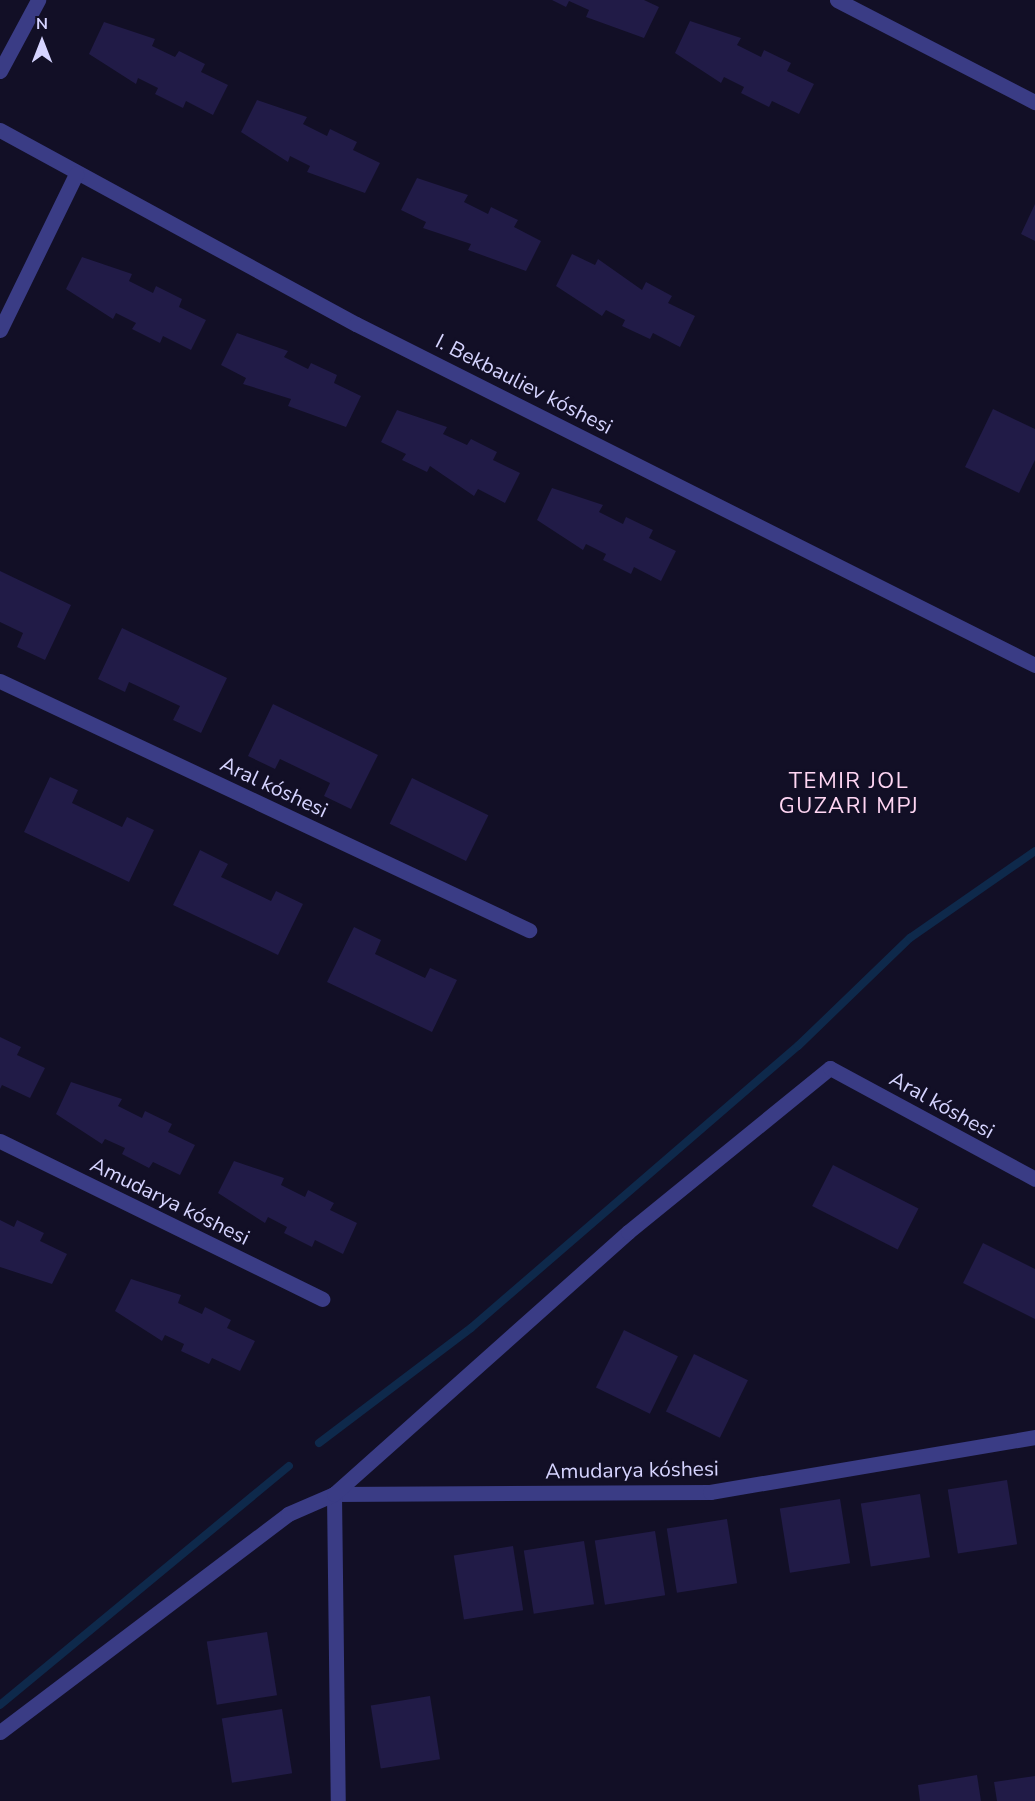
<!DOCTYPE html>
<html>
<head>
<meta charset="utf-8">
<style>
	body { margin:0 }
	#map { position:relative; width:1035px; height:1801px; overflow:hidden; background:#120f26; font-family:"Nunito Sans",sans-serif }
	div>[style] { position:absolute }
	.stream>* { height:8px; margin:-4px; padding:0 4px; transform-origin:4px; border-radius:4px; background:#0e294b }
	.building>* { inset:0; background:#211b47; transform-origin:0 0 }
	.minor>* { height:15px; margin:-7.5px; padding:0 7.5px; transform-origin:7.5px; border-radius:7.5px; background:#3a3c85 }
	span { translate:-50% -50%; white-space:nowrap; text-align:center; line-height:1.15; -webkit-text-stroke:4.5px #120f26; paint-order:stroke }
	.street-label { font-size:21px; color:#d6d4ff }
	.neighbourhood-label { font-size:22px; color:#ffd6f3; letter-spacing:1.5px }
	.north { position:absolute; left:12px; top:12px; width:60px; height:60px; -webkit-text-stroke:4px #120f26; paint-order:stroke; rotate:0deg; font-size:16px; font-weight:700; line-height:24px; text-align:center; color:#d6d4ff }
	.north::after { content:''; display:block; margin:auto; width:21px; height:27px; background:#d6d4ff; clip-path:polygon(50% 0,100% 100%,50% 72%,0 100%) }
</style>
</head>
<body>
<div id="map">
	<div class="stream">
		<i style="left:319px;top:1443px;width:191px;rotate:-37.1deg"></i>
		<i style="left:471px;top:1328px;width:432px;rotate:-40.8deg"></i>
		<i style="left:798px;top:1046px;width:156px;rotate:-44deg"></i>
		<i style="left:910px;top:938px;width:152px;rotate:-34.8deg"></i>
		<i style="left:0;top:1705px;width:375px;rotate:-39.6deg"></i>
	</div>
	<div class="building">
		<i style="clip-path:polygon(552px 0,644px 0,659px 7px,644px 38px,586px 17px,589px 10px,569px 1px,566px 7px)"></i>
		<i style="clip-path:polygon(690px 21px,741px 38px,737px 45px,761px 57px,764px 50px,791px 63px,787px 71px,814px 84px,799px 114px,772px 101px,769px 107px,741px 93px,744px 87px,724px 77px,721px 83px,675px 53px)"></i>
		<i style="clip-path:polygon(104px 22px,155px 39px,152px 46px,175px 57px,179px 51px,205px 64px,201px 72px,228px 85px,213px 115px,186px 101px,183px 108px,155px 94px,158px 88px,138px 78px,136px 84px,89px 54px)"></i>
		<i style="clip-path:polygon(257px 100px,307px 117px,303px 124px,327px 136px,330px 129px,357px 142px,353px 150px,380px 163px,365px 193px,307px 172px,310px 166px,290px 156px,288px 162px,241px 132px)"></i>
		<i style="clip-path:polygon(417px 178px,468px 195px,464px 202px,488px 214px,491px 207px,518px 220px,514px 227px,541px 241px,526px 271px,468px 250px,471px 244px,423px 228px,426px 222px,401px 210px)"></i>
		<i style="clip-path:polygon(1035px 204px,1035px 241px,1021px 234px)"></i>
		<i style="clip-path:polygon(572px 254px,595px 265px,598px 259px,642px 290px,646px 282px,672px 296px,668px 303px,695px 316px,680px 347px,653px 333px,650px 339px,622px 326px,625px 320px,606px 310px,602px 316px,556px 286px)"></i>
		<i style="clip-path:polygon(82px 257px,132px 274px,129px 281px,153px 293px,156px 286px,182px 299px,179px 307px,206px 320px,191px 350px,163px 336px,160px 343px,132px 329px,136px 323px,116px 313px,113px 319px,66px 289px)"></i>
		<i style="clip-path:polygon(237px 333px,288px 351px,284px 357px,308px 369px,311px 363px,337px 375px,334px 383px,361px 396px,346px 427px,288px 406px,291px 399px,243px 384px,246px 378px,221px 365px)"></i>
		<i style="clip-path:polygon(993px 409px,1035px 429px,1035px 460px,1019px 493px,965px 467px)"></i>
		<i style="clip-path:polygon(397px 410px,447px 427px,443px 434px,467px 445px,471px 439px,497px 452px,493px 460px,520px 473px,505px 503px,478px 489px,474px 496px,430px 466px,427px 472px,402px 460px,406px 454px,381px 442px)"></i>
		<i style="clip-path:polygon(552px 488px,603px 505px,599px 512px,623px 524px,626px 517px,653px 530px,649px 538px,676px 551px,661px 581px,634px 567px,631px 574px,603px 560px,606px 554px,586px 544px,583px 550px,537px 520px)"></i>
		<i style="clip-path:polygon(0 571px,71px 605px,45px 660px,17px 647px,23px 633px,0 622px)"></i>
		<i style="clip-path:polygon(122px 628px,227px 678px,201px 733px,173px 720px,180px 706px,129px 682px,125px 692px,98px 679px)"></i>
		<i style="clip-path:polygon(273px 704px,378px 755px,351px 809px,324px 796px,330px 783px,280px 759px,275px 769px,248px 756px)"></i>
		<i style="clip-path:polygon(50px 777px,78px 790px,72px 803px,122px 827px,127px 817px,154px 830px,129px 882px,24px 832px)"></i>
		<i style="left:412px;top:778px;width:85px;height:51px;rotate:26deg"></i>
		<i style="clip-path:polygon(200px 850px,228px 864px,221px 877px,271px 901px,276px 891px,303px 904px,278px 955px,173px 905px)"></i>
		<i style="clip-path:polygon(354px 927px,381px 940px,375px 954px,425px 978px,430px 968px,457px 980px,432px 1032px,327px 982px)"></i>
		<i style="clip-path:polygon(0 1037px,21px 1047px,17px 1055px,45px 1068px,30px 1098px,2px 1085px,0 1089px)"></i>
		<i style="clip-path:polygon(71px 1082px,122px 1099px,118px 1106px,142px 1118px,145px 1111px,172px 1124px,168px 1132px,195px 1145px,180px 1175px,153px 1162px,149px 1168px,122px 1154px,125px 1148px,105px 1139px,102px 1144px,56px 1114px)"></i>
		<i style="clip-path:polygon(234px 1161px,284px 1178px,281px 1185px,305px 1197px,308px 1190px,334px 1203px,330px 1210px,357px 1223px,343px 1254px,315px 1240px,312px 1247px,284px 1233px,287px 1227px,268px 1217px,265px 1223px,218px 1193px)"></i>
		<i style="left:833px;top:1165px;width:96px;height:46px;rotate:27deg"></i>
		<i style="clip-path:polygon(0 1220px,14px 1227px,17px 1220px,44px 1233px,40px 1241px,67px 1254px,52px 1284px,0 1267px)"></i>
		<i style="clip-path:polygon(983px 1243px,1035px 1269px,1035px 1319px,963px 1283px)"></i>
		<i style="clip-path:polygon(131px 1279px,181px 1295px,178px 1303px,202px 1314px,205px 1307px,231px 1320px,227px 1328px,255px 1341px,240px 1371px,212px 1358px,209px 1364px,181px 1351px,184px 1344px,165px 1335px,162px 1341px,115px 1311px)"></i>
		<i style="left:624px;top:1330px;width:60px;height:64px;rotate:26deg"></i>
		<i style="left:694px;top:1354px;width:60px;height:64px;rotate:26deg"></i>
		<i style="left:1007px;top:1480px;width:65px;height:60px;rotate:81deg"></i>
		<i style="left:920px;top:1494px;width:64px;height:60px;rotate:81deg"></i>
		<i style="left:840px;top:1499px;width:65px;height:61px;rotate:81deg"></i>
		<i style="left:727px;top:1519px;width:65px;height:61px;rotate:81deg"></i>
		<i style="left:655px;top:1531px;width:65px;height:61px;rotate:81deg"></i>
		<i style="left:584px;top:1541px;width:64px;height:61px;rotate:81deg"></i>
		<i style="left:513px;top:1546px;width:65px;height:60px;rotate:81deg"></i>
		<i style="left:267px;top:1632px;width:64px;height:61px;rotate:81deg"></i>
		<i style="left:430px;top:1696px;width:64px;height:60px;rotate:81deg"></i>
		<i style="left:282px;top:1709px;width:65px;height:61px;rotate:81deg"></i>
		<i style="clip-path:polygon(977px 1775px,981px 1801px,920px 1801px,918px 1785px)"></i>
		<i style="clip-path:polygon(1035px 1776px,1035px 1801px,997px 1801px,994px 1782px)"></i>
	</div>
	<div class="minor">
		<i style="left:837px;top:0;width:223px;rotate:27.3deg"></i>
		<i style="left:0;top:71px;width:81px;rotate:-61.8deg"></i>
		<i style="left:0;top:130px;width:405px;rotate:28.6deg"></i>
		<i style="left:356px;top:324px;width:760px;rotate:26.67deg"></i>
		<i style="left:0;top:330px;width:174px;rotate:-64deg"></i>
		<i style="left:0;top:681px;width:585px;rotate:25.21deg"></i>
		<i style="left:0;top:1141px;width:359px;rotate:26.1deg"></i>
		<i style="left:334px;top:1494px;width:376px;rotate:-0.3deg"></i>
		<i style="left:710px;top:1492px;width:330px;rotate:-9.6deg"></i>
		<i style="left:334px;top:1494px;width:307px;rotate:89.3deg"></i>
		<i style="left:0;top:1732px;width:361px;rotate:-37.1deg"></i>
		<i style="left:288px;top:1514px;width:50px;rotate:-23.5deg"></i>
		<i style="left:334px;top:1494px;width:394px;rotate:-41.7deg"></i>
		<i style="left:628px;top:1232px;width:260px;rotate:-39.1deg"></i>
		<i style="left:830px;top:1068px;width:233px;rotate:28.4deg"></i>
	</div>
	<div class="street-label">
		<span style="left:524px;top:384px;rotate:27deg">I. Bekbauliev kóshesi</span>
		<span style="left:274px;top:787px;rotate:25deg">Aral kóshesi</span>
		<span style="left:942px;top:1105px;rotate:29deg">Aral kóshesi</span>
		<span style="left:170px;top:1201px;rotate:26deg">Amudarya kóshesi</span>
		<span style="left:632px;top:1470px;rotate:-1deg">Amudarya kóshesi</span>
	</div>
	<div class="neighbourhood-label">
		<span style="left:849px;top:794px">TEMIR JOL<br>GUZARI MPJ</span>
	</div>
	<div class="north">N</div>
</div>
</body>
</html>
